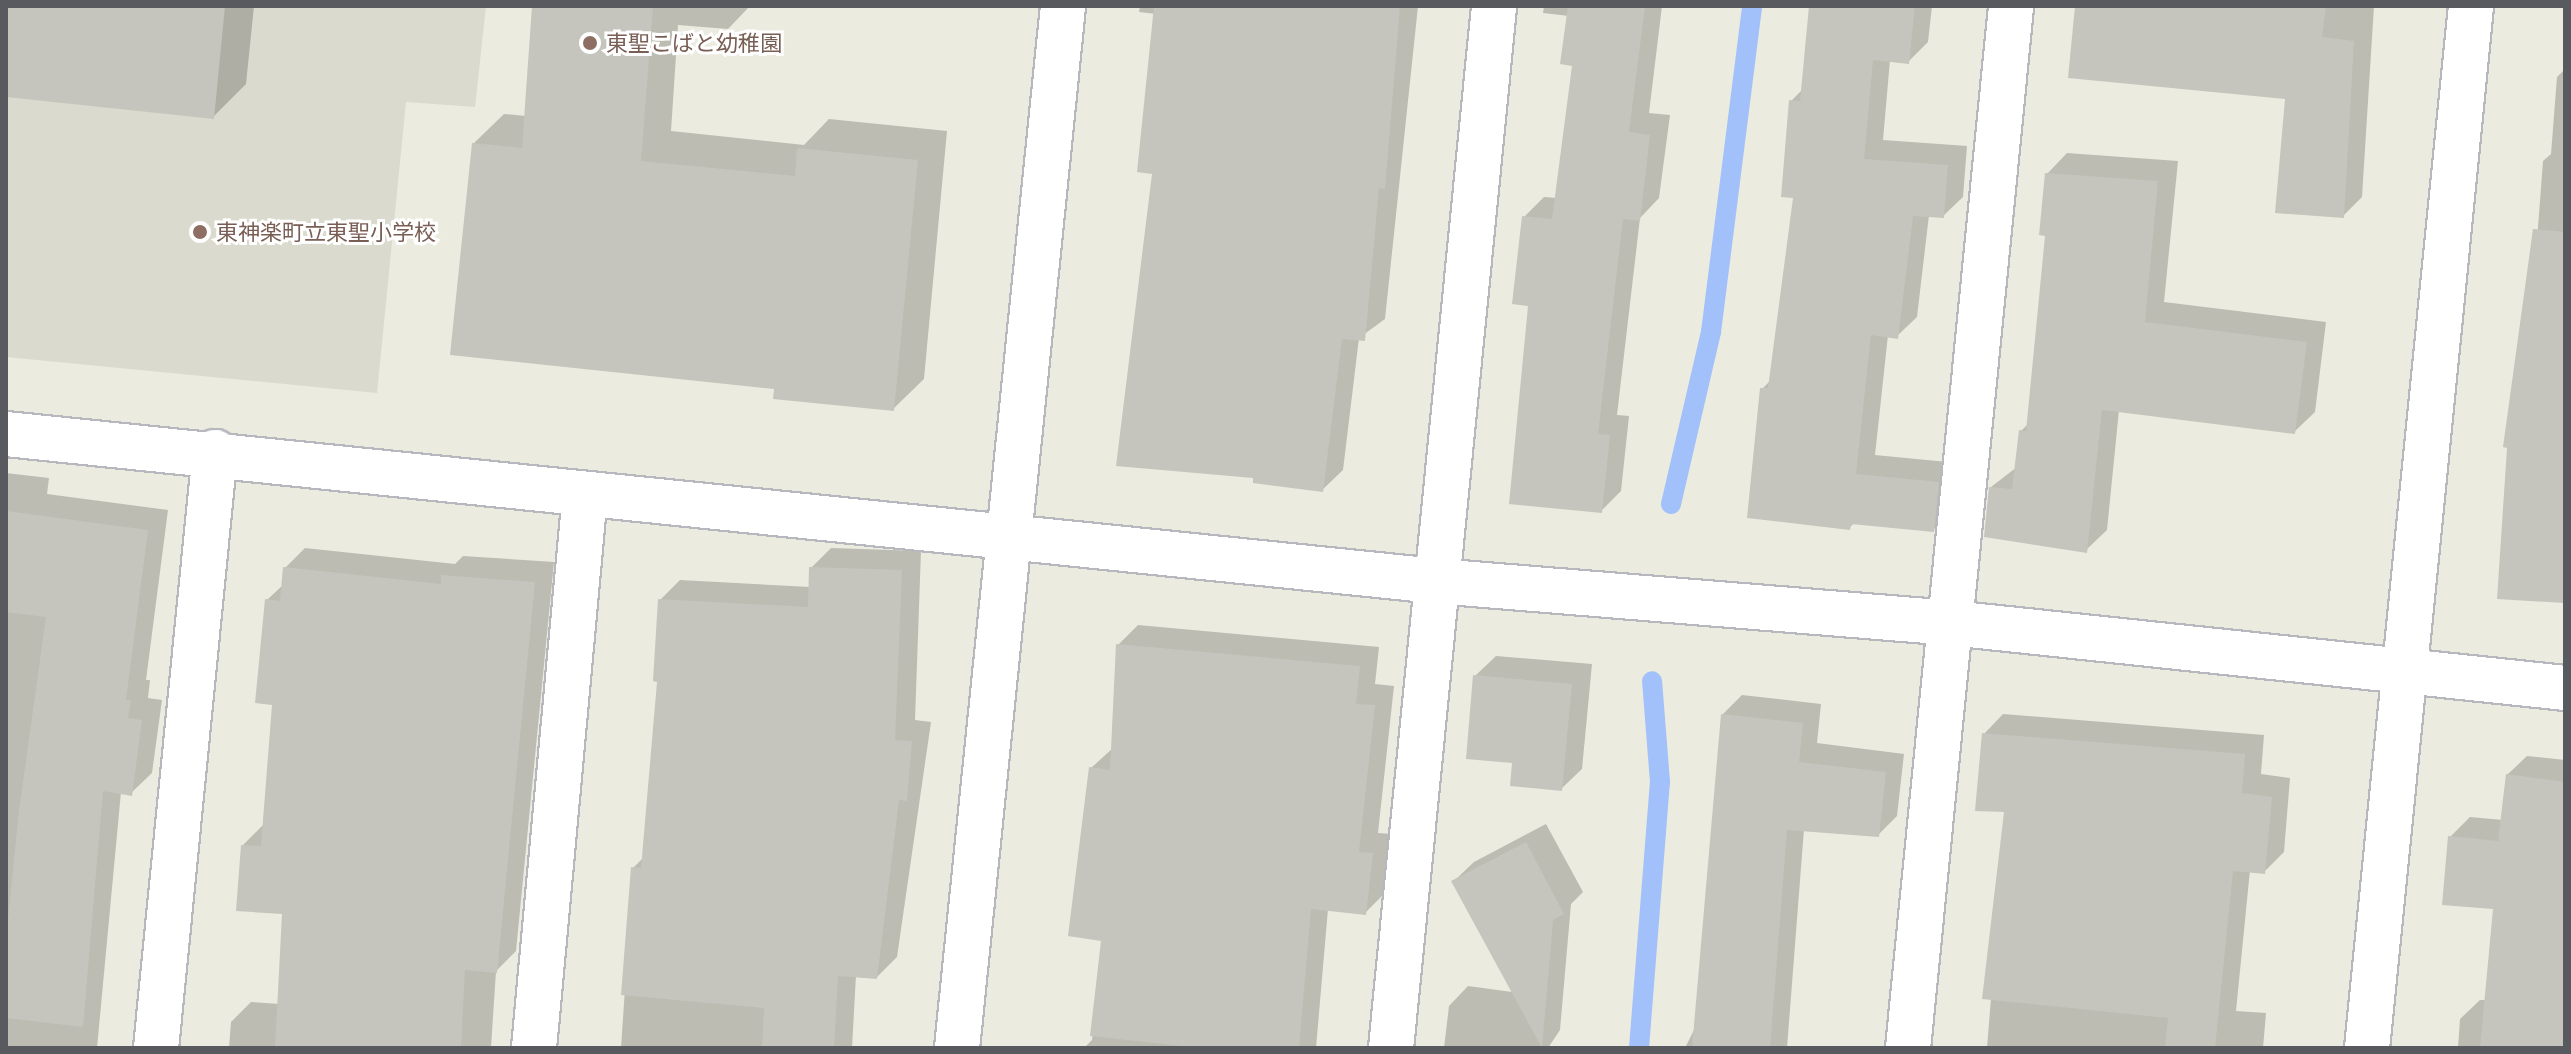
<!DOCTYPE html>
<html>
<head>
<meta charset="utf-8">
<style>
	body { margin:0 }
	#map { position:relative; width:2571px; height:1054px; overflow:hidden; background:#ebebe0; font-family:"IBM Plex Sans","Noto Sans JP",sans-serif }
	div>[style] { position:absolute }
	.education>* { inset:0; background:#dadace }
	.shadow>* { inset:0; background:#0003 }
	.stream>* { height:20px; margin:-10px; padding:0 10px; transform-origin:10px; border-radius:10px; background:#a2c0f9 }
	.building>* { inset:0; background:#c6c5bd }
	.roads { filter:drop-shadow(2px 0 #b7b8be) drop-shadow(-2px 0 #b7b8be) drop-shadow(0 2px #b7b8be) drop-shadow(0 -2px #b7b8be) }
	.minor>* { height:44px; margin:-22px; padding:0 22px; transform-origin:22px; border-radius:22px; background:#fff }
	.tertiary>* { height:44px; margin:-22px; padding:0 22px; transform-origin:22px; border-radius:22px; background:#fff }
	.dots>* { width:22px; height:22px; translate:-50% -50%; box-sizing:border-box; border:4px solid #fff; border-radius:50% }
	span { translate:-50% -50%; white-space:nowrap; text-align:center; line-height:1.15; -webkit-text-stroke:6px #fff; paint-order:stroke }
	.education-label { font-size:22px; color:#785e54 }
	.left { translate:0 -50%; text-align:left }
	.frame { position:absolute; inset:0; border:8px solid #595a60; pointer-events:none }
</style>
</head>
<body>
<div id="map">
	<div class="education">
		<i style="clip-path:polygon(6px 6px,486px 6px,475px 107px,406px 102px,377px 393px,6px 357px)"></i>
	</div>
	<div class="shadow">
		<i style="clip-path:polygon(6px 6px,254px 6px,246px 84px,213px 117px,6px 95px)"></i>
		<i style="clip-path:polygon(534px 6px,750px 6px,728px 29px,678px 25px,671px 131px,804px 145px,829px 119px,947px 131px,924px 379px,893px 409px,776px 387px,473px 144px,504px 114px,526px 116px)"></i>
		<i style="clip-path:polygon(1140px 6px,1418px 6px,1385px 319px,1359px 338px,1343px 470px,1322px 490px,1155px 172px,1156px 14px,1139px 12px)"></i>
		<i style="clip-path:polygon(1544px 6px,1662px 6px,1649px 113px,1670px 115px,1659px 198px,1640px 218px,1617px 415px,1629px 416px,1621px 491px,1601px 511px,1530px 304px,1524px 217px,1544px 197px,1557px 198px,1574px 64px,1569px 16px,1543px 13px)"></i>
		<i style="clip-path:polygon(1811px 6px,1932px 6px,1928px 42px,1909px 61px,1890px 60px,1883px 140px,1967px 146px,1963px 197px,1943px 216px,1929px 215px,1917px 317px,1897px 336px,1888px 335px,1875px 455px,1958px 463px,1953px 510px,1933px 530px,1854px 523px,1849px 528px,1762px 389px,1771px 380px,1795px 196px,1791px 101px,1803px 89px)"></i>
		<i style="clip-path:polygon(2077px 6px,2374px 6px,2362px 197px,2343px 216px,2287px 97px)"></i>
		<i style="clip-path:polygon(2565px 69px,2565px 601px,2532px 307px,2543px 161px,2551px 154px,2557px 77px)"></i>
		<i style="clip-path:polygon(2067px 153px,2178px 161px,2164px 302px,2326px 322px,2315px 412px,2294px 432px,2119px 410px,2107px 530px,2086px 550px,1991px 487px,2017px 467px,2021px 431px,2029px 423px,2047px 234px,2047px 174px)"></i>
		<i style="clip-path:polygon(6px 473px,49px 478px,47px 494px,168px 510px,146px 680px,150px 680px,148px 698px,162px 700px,152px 773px,131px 793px,121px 792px,97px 1048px,6px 1048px)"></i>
		<i style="clip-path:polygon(305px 548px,455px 564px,463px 556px,554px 562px,516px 951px,496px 971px,491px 1048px,229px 1048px,231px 1022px,251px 1002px,280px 1004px,284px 912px,243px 845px,263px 825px,274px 703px,267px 600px,284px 584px,285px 568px)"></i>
		<i style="clip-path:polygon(831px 548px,921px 551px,915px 720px,931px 722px,897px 957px,877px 977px,856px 975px,852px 1048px,621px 1048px,633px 868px,644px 857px,659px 680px,660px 600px,680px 580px,810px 587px,811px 568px)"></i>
		<i style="clip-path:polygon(1138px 625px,1379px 647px,1375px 684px,1394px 686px,1378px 833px,1392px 834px,1385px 893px,1365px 913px,1328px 909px,1316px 1048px,1084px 1048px,1092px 1040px,1103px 939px,1091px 768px,1113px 748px,1118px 645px)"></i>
		<i style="clip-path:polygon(1496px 656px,1592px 664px,1582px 769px,1561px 789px,1514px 762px,1475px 676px)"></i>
		<i style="clip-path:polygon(1742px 695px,1821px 704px,1817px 743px,1904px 754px,1897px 816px,1878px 835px,1804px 829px,1787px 1048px,1685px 1048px,1695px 1028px,1723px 714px)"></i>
		<i style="clip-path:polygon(2003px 714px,2264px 735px,2261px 774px,2290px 778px,2284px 852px,2264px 872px,2250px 870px,2236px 1011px,2266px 1013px,2263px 1048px,1987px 1048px,2006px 810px,1984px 734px)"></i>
		<i style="clip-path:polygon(2527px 756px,2565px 760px,2565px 1048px,2458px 1048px,2460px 1019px,2480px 1000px,2486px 1000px,2495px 908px,2450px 837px,2470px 817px,2503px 820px,2507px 775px)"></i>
		<i style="clip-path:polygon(1546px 824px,1583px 892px,1571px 904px,1560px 1030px,1548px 1048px,1444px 1048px,1449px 1006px,1468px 986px,1512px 992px,1454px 881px,1474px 862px)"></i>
	</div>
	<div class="stream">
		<i style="left:1671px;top:504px;width:177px;rotate:-76.9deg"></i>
		<i style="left:1711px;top:332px;width:329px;rotate:-82.8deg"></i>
		<i style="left:1639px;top:1048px;width:267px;rotate:-85.5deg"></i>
		<i style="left:1660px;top:782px;width:101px;rotate:-94.5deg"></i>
	</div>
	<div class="building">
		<i style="clip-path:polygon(6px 6px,225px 6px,214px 119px,6px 97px)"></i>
		<i style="clip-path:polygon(532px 6px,653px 6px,641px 161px,795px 176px,797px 148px,918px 160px,894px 411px,773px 399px,774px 389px,450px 355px,472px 143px,522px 148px)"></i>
		<i style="clip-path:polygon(1154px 6px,1400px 6px,1385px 189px,1379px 188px,1365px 341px,1342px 339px,1323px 492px,1253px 483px,1253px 478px,1116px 466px,1152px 174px,1137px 172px)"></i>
		<i style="clip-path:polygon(1568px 6px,1645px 6px,1629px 132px,1650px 135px,1640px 221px,1623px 219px,1598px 434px,1610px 435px,1602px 513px,1509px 504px,1528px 306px,1512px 304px,1522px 216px,1552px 219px,1572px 66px,1560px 64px)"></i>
		<i style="clip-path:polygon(1809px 6px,1915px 6px,1909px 64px,1873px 60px,1864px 159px,1948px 165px,1944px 218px,1913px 216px,1898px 339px,1871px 335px,1856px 474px,1939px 482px,1934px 532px,1851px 524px,1850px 530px,1747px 518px,1760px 388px,1768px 388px,1793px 198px,1781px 197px,1789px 100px,1800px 101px)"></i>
		<i style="clip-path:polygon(2075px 6px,2326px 6px,2322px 37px,2354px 41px,2344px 218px,2275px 213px,2285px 99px,2068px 78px)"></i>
		<i style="clip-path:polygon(2045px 173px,2158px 181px,2145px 322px,2307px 342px,2295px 434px,2102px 410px,2087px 553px,1984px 537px,1989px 487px,2012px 489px,2019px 430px,2026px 431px,2045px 236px,2039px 235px)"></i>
		<i style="clip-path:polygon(2533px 229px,2565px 232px,2565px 603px,2497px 599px,2507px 448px,2503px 447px)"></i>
		<i style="clip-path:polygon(6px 511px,148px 530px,126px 700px,131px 700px,128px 718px,142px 720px,132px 796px,103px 791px,83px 1027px,6px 1018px,6px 938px,19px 811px,46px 617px,6px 612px)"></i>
		<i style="clip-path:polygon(283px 567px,441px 584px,441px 575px,535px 582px,497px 973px,465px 970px,461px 1048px,275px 1048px,282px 914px,236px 911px,241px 845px,261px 846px,272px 705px,255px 703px,265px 599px,280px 601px)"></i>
		<i style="clip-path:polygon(809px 567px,902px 570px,895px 740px,912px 741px,907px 801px,899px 800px,877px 979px,838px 976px,834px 1048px,762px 1048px,764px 1008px,621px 995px,631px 867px,641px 868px,657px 682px,653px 681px,658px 599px,808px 607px)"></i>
		<i style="clip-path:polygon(1116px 644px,1360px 666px,1356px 704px,1375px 705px,1359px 852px,1373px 853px,1366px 915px,1311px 909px,1299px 1048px,1200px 1048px,1090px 1036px,1101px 941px,1068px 936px,1089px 767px,1110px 770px)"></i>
		<i style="clip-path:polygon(1473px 675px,1572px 684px,1562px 791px,1510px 786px,1512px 763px,1466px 759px)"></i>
		<i style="clip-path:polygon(1721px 714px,1803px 723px,1799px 762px,1886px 772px,1879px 837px,1787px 830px,1770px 1048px,1692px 1048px)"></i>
		<i style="clip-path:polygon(1982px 733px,2245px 754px,2242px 793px,2272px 797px,2265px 874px,2233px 871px,2215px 1048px,2165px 1048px,2168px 1018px,1982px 999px,2004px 812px,1975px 811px)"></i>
		<i style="clip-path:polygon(2506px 774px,2565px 782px,2565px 1048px,2480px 1048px,2493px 909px,2442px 905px,2448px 836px,2498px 841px)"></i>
		<i style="clip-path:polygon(1526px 842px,1564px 914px,1553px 920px,1542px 1048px,1451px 881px)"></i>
	</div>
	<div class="roads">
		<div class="minor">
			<i style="left:6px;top:434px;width:1438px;rotate:5.87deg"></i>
			<i style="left:1436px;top:581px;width:517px;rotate:4.66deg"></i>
			<i style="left:1951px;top:623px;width:617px;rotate:6.04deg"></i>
			<i style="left:156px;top:1048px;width:599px;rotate:-84.35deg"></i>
			<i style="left:534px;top:1048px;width:556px;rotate:-84.74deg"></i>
			<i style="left:957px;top:1048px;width:1047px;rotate:-84.19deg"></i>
			<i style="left:1391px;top:1048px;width:1047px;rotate:-84.35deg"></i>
			<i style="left:1908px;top:1048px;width:1047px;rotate:-84.35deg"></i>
		</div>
		<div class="tertiary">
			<i style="left:2367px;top:1048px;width:1047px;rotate:-84.3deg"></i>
		</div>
	</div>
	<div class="dots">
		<i style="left:590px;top:43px;background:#8d6e63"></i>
		<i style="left:200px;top:232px;background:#8d6e63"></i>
	</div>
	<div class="education-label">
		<span class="left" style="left:606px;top:43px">東聖こばと幼稚園</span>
		<span class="left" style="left:216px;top:232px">東神楽町立東聖小学校</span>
	</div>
	<div class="frame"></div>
</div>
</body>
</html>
